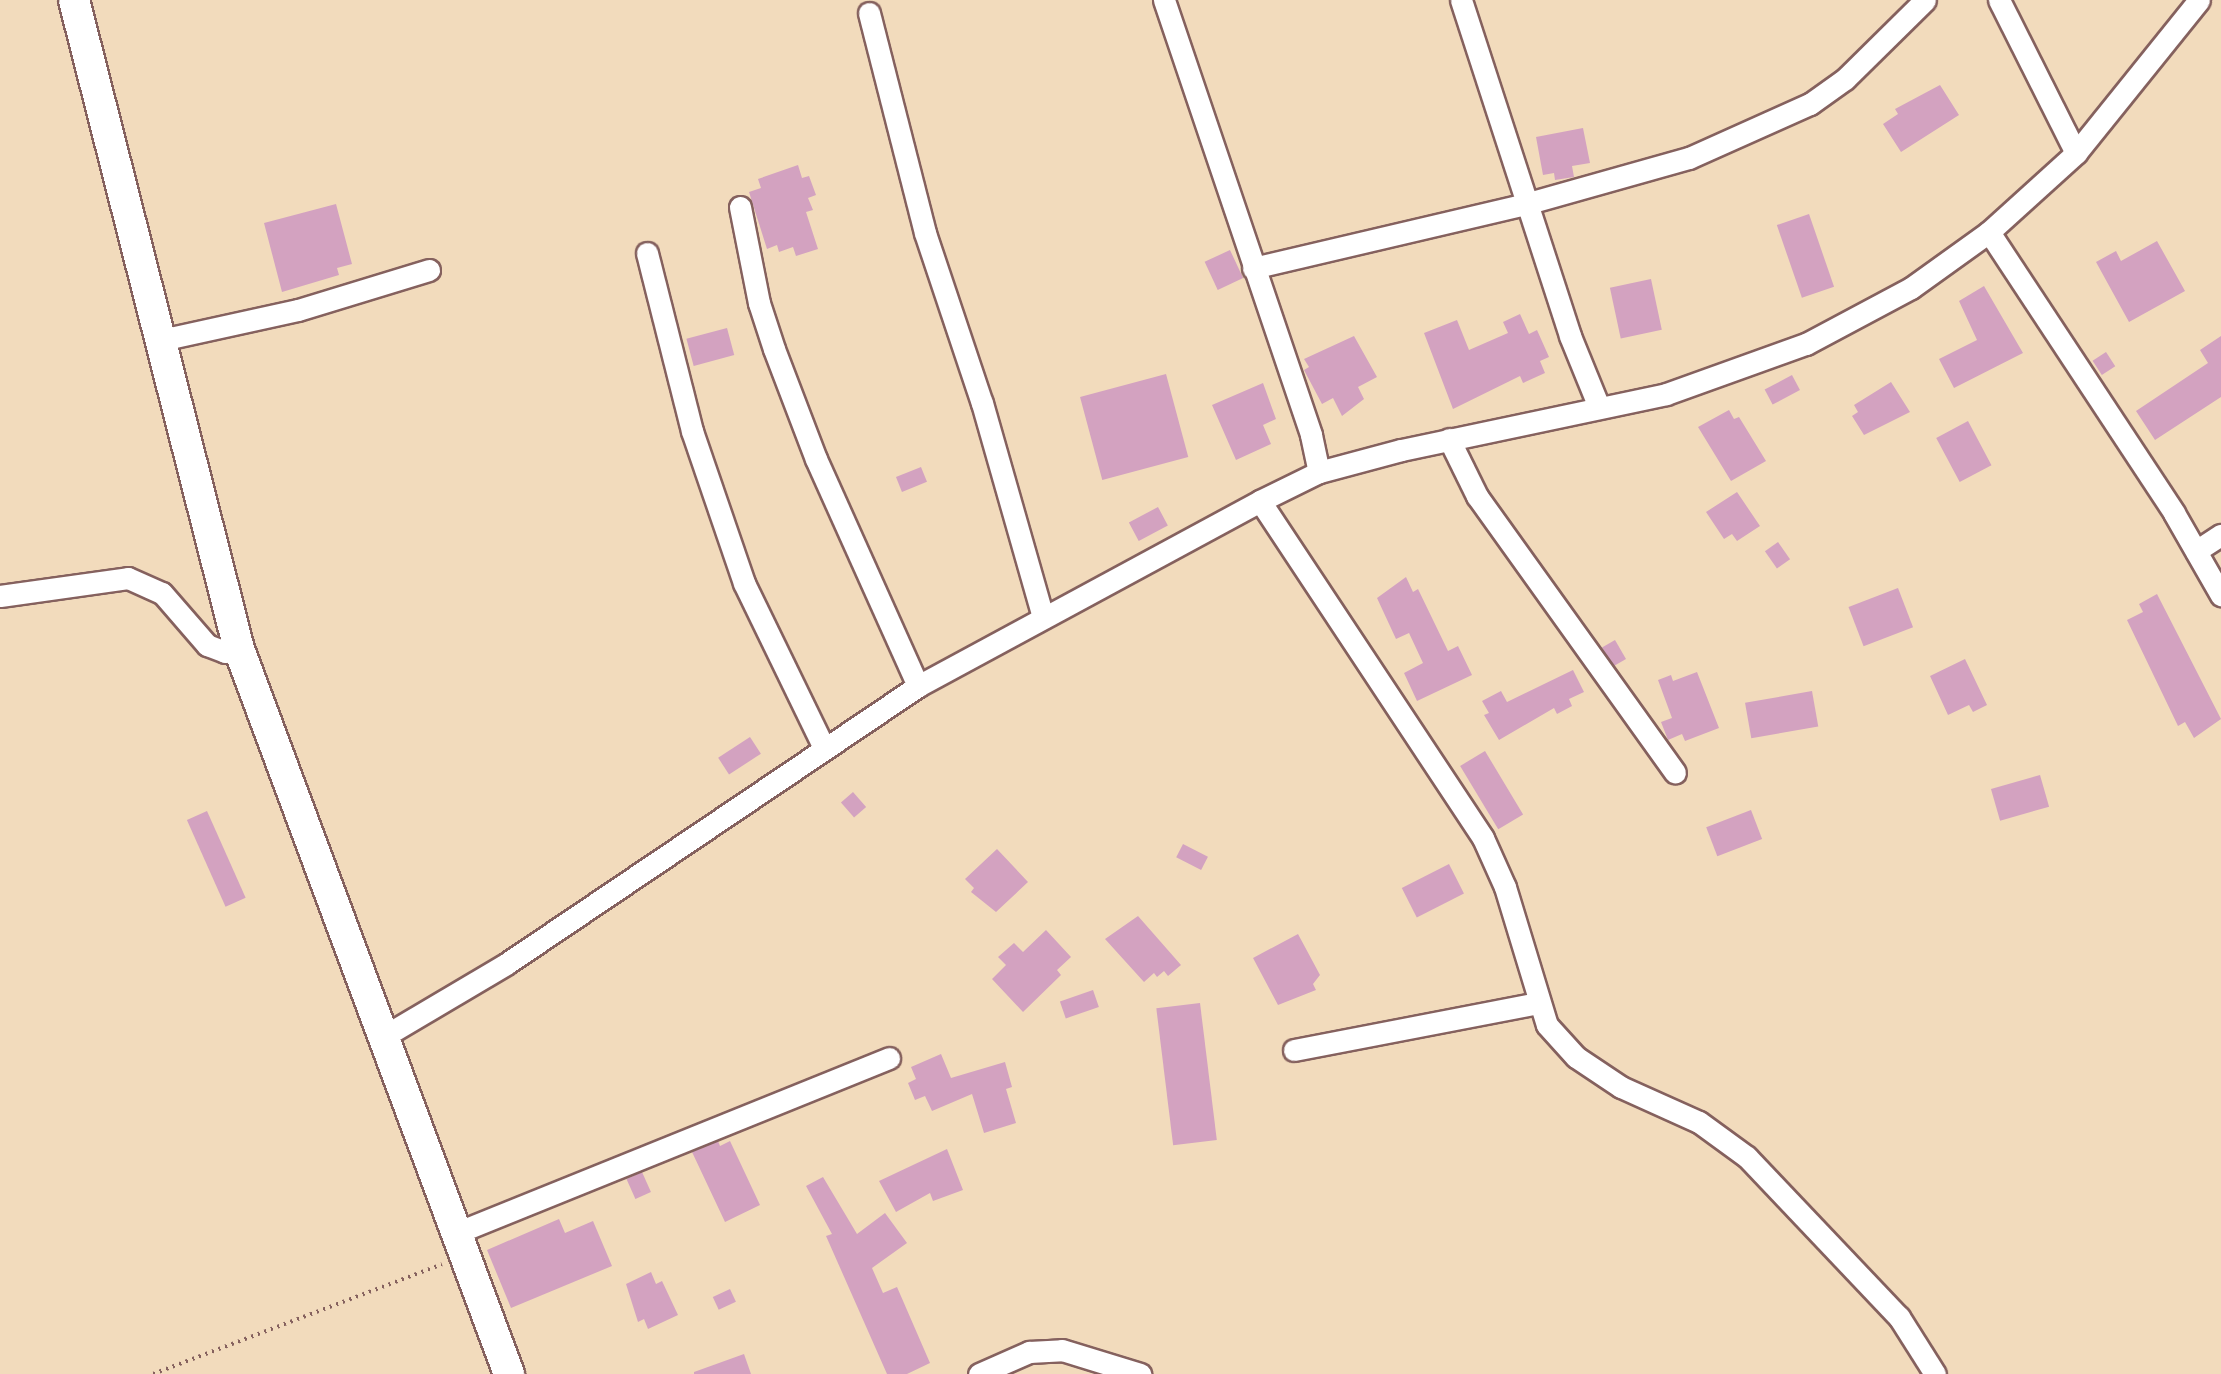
<!DOCTYPE html>
<html>
<head>
<meta charset="utf-8">
<style>
	body { margin:0 }
	#map { position:relative; width:2221px; height:1374px; overflow:hidden; background:#f2dbbc; font-family:"IM FELL DW Pica",serif }
	div>[style] { position:absolute }
	.building>* { inset:0; background:#d3a2c0; transform-origin:0 0 }
	.path>* { height:3.5px; margin-top:-1.75px; transform-origin:0; background:repeating-linear-gradient(90deg,#85615e 0 2px,transparent 0 7px) }
	.roads { filter:drop-shadow(2px 0 #85615e) drop-shadow(-2px 0 #85615e) drop-shadow(0 2px #85615e) drop-shadow(0 -2px #85615e) }
	.street>* { height:21px; margin:-10.5px; padding:0 10.5px; transform-origin:10.5px; border-radius:10.5px; background:#fff }
	.secondary>* { height:30px; margin:-15px; padding:0 15px; transform-origin:15px; border-radius:15px; background:#fff }
	span { translate:-50% -50%; white-space:nowrap; text-align:center; line-height:1.15; -webkit-text-stroke:6px #fcf5e5; paint-order:stroke }
</style>
</head>
<body>
<div id="map">
	<div class="building">
		<i style="clip-path:polygon(1940px 85px,1959px 115px,1901px 152px,1883px 124px,1898px 114px,1895px 109px)"></i>
		<i style="clip-path:polygon(1583px 128px,1590px 163px,1572px 166px,1574px 177px,1555px 180px,1554px 173px,1543px 175px,1536px 137px)"></i>
		<i style="clip-path:polygon(798px 165px,802px 178px,809px 176px,816px 195px,808px 198px,813px 210px,806px 212px,818px 249px,796px 256px,793px 247px,779px 252px,777px 245px,767px 249px,749px 192px,761px 188px,758px 179px)"></i>
		<i style="clip-path:polygon(336px 204px,352px 264px,337px 268px,339px 275px,282px 292px,264px 223px)"></i>
		<i style="left:1809px;top:214px;width:77px;height:34px;rotate:71deg"></i>
		<i style="clip-path:polygon(2157px 241px,2185px 291px,2129px 322px,2096px 262px,2116px 251px,2121px 261px)"></i>
		<i style="left:1230px;top:250px;width:31px;height:28px;rotate:65deg"></i>
		<i style="left:1651px;top:279px;width:52px;height:42px;rotate:78deg"></i>
		<i style="clip-path:polygon(1984px 286px,2023px 353px,1954px 388px,1939px 359px,1977px 340px,1959px 301px)"></i>
		<i style="clip-path:polygon(1520px 314px,1529px 334px,1537px 330px,1549px 357px,1540px 361px,1545px 373px,1523px 383px,1520px 376px,1453px 409px,1424px 333px,1457px 320px,1469px 350px,1508px 333px,1503px 322px)"></i>
		<i style="left:727px;top:328px;width:28px;height:42px;rotate:75deg"></i>
		<i style="clip-path:polygon(1354px 336px,1377px 377px,1358px 387px,1364px 399px,1342px 416px,1333px 398px,1322px 404px,1304px 370px,1309px 367px,1304px 359px)"></i>
		<i style="clip-path:polygon(2221px 336px,2221px 397px,2155px 440px,2136px 411px,2208px 363px,2200px 350px)"></i>
		<i style="left:2106px;top:352px;width:17px;height:16px;rotate:57deg"></i>
		<i style="left:1166px;top:374px;width:86px;height:89px;rotate:75deg"></i>
		<i style="left:1792px;top:375px;width:17px;height:31px;rotate:62deg"></i>
		<i style="clip-path:polygon(1891px 382px,1910px 412px,1864px 435px,1852px 416px,1858px 412px,1854px 405px)"></i>
		<i style="clip-path:polygon(1263px 383px,1276px 419px,1263px 425px,1271px 444px,1236px 460px,1212px 405px)"></i>
		<i style="clip-path:polygon(1729px 410px,1734px 419px,1739px 417px,1766px 461px,1731px 481px,1698px 427px)"></i>
		<i style="left:1968px;top:421px;width:50px;height:36px;rotate:62deg"></i>
		<i style="left:921px;top:467px;width:16px;height:27px;rotate:68deg"></i>
		<i style="clip-path:polygon(1737px 492px,1760px 526px,1737px 541px,1732px 534px,1724px 539px,1706px 512px)"></i>
		<i style="left:1158px;top:507px;width:21px;height:33px;rotate:62deg"></i>
		<i style="left:1778px;top:542px;width:21px;height:16px;rotate:55deg"></i>
		<i style="clip-path:polygon(1406px 577px,1413px 592px,1418px 589px,1448px 651px,1458px 646px,1472px 675px,1417px 701px,1404px 673px,1423px 663px,1409px 633px,1396px 639px,1377px 598px)"></i>
		<i style="left:1898px;top:588px;width:42px;height:53px;rotate:69deg"></i>
		<i style="clip-path:polygon(2157px 594px,2221px 719px,2194px 738px,2185px 722px,2178px 726px,2127px 620px,2143px 612px,2139px 604px)"></i>
		<i style="left:1615px;top:640px;width:22px;height:15px;rotate:60deg"></i>
		<i style="clip-path:polygon(1965px 659px,1987px 705px,1973px 712px,1969px 705px,1948px 715px,1930px 676px)"></i>
		<i style="clip-path:polygon(1573px 670px,1584px 692px,1569px 699px,1572px 706px,1557px 714px,1554px 708px,1499px 740px,1484px 715px,1489px 713px,1482px 701px,1501px 691px,1507px 702px)"></i>
		<i style="clip-path:polygon(1697px 672px,1719px 728px,1685px 741px,1682px 734px,1668px 740px,1661px 722px,1672px 718px,1658px 680px,1671px 675px,1673px 681px)"></i>
		<i style="left:1812px;top:691px;width:36px;height:68px;rotate:80deg"></i>
		<i style="left:750px;top:737px;width:20px;height:38px;rotate:57deg"></i>
		<i style="left:1485px;top:751px;width:74px;height:29px;rotate:59deg"></i>
		<i style="left:2040px;top:775px;width:33px;height:51px;rotate:74deg"></i>
		<i style="left:853px;top:792px;width:20px;height:16px;rotate:49deg"></i>
		<i style="left:1751px;top:810px;width:31px;height:48px;rotate:69deg"></i>
		<i style="left:207px;top:811px;width:95px;height:22px;rotate:66deg"></i>
		<i style="left:1183px;top:844px;width:28px;height:15px;rotate:27deg"></i>
		<i style="clip-path:polygon(997px 849px,1028px 882px,996px 912px,971px 892px,974px 888px,965px 879px)"></i>
		<i style="left:1449px;top:864px;width:33px;height:53px;rotate:63deg"></i>
		<i style="clip-path:polygon(1138px 916px,1181px 965px,1168px 976px,1164px 971px,1157px 977px,1154px 973px,1144px 982px,1105px 939px)"></i>
		<i style="clip-path:polygon(1046px 930px,1071px 957px,1057px 970px,1061px 975px,1023px 1012px,992px 979px,1006px 965px,998px 957px,1014px 943px,1023px 952px)"></i>
		<i style="clip-path:polygon(1298px 934px,1320px 975px,1313px 984px,1316px 990px,1278px 1005px,1253px 958px)"></i>
		<i style="left:1093px;top:990px;width:18px;height:35px;rotate:71deg"></i>
		<i style="left:1200px;top:1003px;width:138px;height:44px;rotate:83deg"></i>
		<i style="clip-path:polygon(941px 1054px,951px 1078px,1005px 1062px,1012px 1087px,1006px 1089px,1016px 1123px,984px 1133px,972px 1094px,932px 1111px,925px 1096px,915px 1100px,908px 1083px,916px 1079px,911px 1067px)"></i>
		<i style="clip-path:polygon(718px 1141px,720px 1146px,730px 1141px,760px 1205px,725px 1222px,692px 1152px)"></i>
		<i style="clip-path:polygon(947px 1149px,963px 1190px,933px 1201px,930px 1193px,896px 1212px,879px 1181px)"></i>
		<i style="left:642px;top:1172px;width:22px;height:17px;rotate:66deg"></i>
		<i style="clip-path:polygon(823px 1177px,857px 1234px,885px 1213px,907px 1243px,872px 1268px,883px 1293px,897px 1287px,930px 1363px,907px 1374px,887px 1374px,826px 1236px,832px 1234px,806px 1186px)"></i>
		<i style="clip-path:polygon(559px 1219px,565px 1233px,593px 1221px,612px 1266px,511px 1308px,487px 1250px)"></i>
		<i style="clip-path:polygon(651px 1272px,656px 1284px,662px 1281px,678px 1315px,648px 1329px,644px 1319px,638px 1322px,626px 1284px)"></i>
		<i style="left:730px;top:1289px;width:14px;height:19px;rotate:65deg"></i>
		<i style="clip-path:polygon(744px 1354px,751px 1374px,694px 1374px,694px 1372px)"></i>
	</div>
	<div class="path">
		<i style="left:153px;top:1374px;width:309px;rotate:-20.8deg"></i>
	</div>
	<div class="roads">
		<div class="street">
			<i style="left:1164px;top:0;width:459px;rotate:71.3deg"></i>
			<i style="left:1311px;top:435px;width:38px;rotate:78deg"></i>
			<i style="left:1461px;top:0;width:353px;rotate:72deg"></i>
			<i style="left:1570px;top:336px;width:77px;rotate:67.8deg"></i>
			<i style="left:1999px;top:0;width:171px;rotate:63.3deg"></i>
			<i style="left:869px;top:13px;width:227px;rotate:75.7deg"></i>
			<i style="left:925px;top:233px;width:179px;rotate:71.5deg"></i>
			<i style="left:982px;top:403px;width:223px;rotate:74.1deg"></i>
			<i style="left:740px;top:207px;width:98px;rotate:78.8deg"></i>
			<i style="left:759px;top:303px;width:48px;rotate:71.9deg"></i>
			<i style="left:774px;top:349px;width:118px;rotate:69.1deg"></i>
			<i style="left:816px;top:459px;width:249px;rotate:65.8deg"></i>
			<i style="left:1989px;top:232px;width:336px;rotate:56.6deg"></i>
			<i style="left:2174px;top:513px;width:95px;rotate:60.2deg"></i>
			<i style="left:647px;top:253px;width:184px;rotate:75.8deg"></i>
			<i style="left:692px;top:431px;width:161px;rotate:71.1deg"></i>
			<i style="left:744px;top:583px;width:183px;rotate:64.1deg"></i>
			<i style="left:1253px;top:268px;width:279px;rotate:-13.2deg"></i>
			<i style="left:1525px;top:204px;width:170px;rotate:-15.7deg"></i>
			<i style="left:1689px;top:158px;width:133px;rotate:-24.1deg"></i>
			<i style="left:1810px;top:104px;width:43px;rotate:-35.5deg"></i>
			<i style="left:1845px;top:79px;width:112px;rotate:-44.6deg"></i>
			<i style="left:161px;top:340px;width:140px;rotate:-12.4deg"></i>
			<i style="left:298px;top:310px;width:137px;rotate:-17deg"></i>
			<i style="left:1449px;top:439px;width:64px;rotate:63.8deg"></i>
			<i style="left:1477px;top:496px;width:340px;rotate:54.4deg"></i>
			<i style="left:1260px;top:501px;width:404px;rotate:56.5deg"></i>
			<i style="left:1483px;top:838px;width:54px;rotate:65.8deg"></i>
			<i style="left:1505px;top:887px;width:144px;rotate:73.1deg"></i>
			<i style="left:1547px;top:1025px;width:43px;rotate:47.8deg"></i>
			<i style="left:1576px;top:1057px;width:54px;rotate:33.7deg"></i>
			<i style="left:1621px;top:1087px;width:85px;rotate:24.2deg"></i>
			<i style="left:1699px;top:1122px;width:59px;rotate:36.1deg"></i>
			<i style="left:1747px;top:1157px;width:221px;rotate:46.5deg"></i>
			<i style="left:1899px;top:1317px;width:67px;rotate:57.7deg"></i>
			<i style="left:2196px;top:551px;width:30px;rotate:-33deg"></i>
			<i style="left:0;top:596px;width:129px;rotate:-8deg"></i>
			<i style="left:128px;top:578px;width:37px;rotate:24deg"></i>
			<i style="left:162px;top:593px;width:69px;rotate:49.1deg"></i>
			<i style="left:207px;top:645px;width:19px;rotate:21deg"></i>
			<i style="left:225px;top:652px;width:14px;rotate:-12deg"></i>
			<i style="left:381px;top:1038px;width:145px;rotate:-30.6deg"></i>
			<i style="left:506px;top:964px;width:497px;rotate:-34deg"></i>
			<i style="left:918px;top:686px;width:389px;rotate:-28.4deg"></i>
			<i style="left:1260px;top:501px;width:66px;rotate:-26.2deg"></i>
			<i style="left:1319px;top:472px;width:85px;rotate:-15deg"></i>
			<i style="left:1401px;top:450px;width:271px;rotate:-11.9deg"></i>
			<i style="left:1666px;top:394px;width:149px;rotate:-19.7deg"></i>
			<i style="left:1806px;top:344px;width:119px;rotate:-28.1deg"></i>
			<i style="left:1911px;top:288px;width:96px;rotate:-35.7deg"></i>
			<i style="left:1989px;top:232px;width:118px;rotate:-42.2deg"></i>
			<i style="left:2076px;top:153px;width:196px;rotate:-51.2deg"></i>
			<i style="left:1294px;top:1050px;width:248px;rotate:-10.9deg"></i>
			<i style="left:456px;top:1233px;width:467px;rotate:-22deg"></i>
			<i style="left:979px;top:1374px;width:55px;rotate:-23.7deg"></i>
			<i style="left:1029px;top:1352px;width:33px;rotate:-3deg"></i>
			<i style="left:1062px;top:1350px;width:82px;rotate:17.1deg"></i>
		</div>
		<div class="secondary">
			<i style="left:74px;top:0;width:670px;rotate:75.74deg"></i>
			<i style="left:239px;top:649px;width:774px;rotate:69.57deg"></i>
		</div>
	</div>
</div>
</body>
</html>
